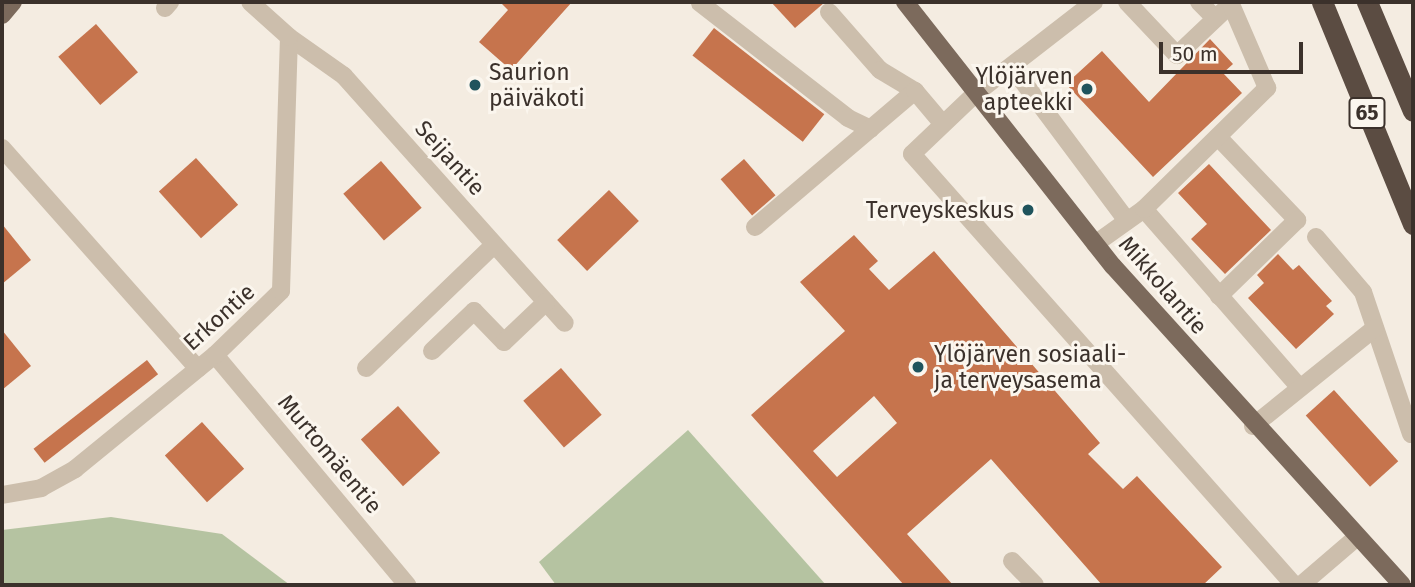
<!DOCTYPE html>
<html>
<head>
<meta charset="utf-8">
<style>
	body { margin:0 }
	#map { position:relative; width:1415px; height:587px; overflow:hidden; background:#f4ece1; font-family:"Fira Sans",sans-serif }
	div>[style] { position:absolute }
	.green>* { inset:0; background:#b5c3a1 }
	.building>* { inset:0; background:#c6744d; transform-origin:0 0 }
	.minor>* { height:18px; margin:-9px; padding:0 9px; transform-origin:9px; border-radius:9px; background:#ccbeac }
	.major>* { height:18px; margin:-9px; padding:0 9px; transform-origin:9px; border-radius:9px; background:#7c6a5c }
	.highway>* { height:21px; margin:-10.5px; padding:0 10.5px; transform-origin:10.5px; border-radius:10.5px; background:#5b4c42 }
	.dots>* { width:19px; height:19px; translate:-50% -50%; box-sizing:border-box; border:4px solid #fbf6ee; border-radius:50% }
	span { translate:-50% -50%; white-space:nowrap; text-align:center; line-height:1.15; -webkit-text-stroke:6px #fbf6ee; paint-order:stroke }
	.shield-label span { padding:2px 5px; background:#fbf6ee; border:2px solid; border-radius:5px; -webkit-text-stroke-width:0 }
	.shield-label { font-size:21px; color:#3b312b; font-weight:700 }
	.poi-label { font-size:23px; color:#3b312b }
	.left { translate:0 -50%; text-align:left }
	.right { translate:-100% -50%; text-align:right }
	.street-label { font-size:23px; color:#3b312b }
	.frame { position:absolute; inset:0; border:4px solid #3b312b; pointer-events:none }
	.scale { position:absolute; left:1159px; top:42px; width:144px; height:32px; box-sizing:border-box; border:4px solid #3b312b; border-top:0; padding-left:9px; font-size:21px; line-height:24px; white-space:nowrap; color:#3b312b; -webkit-text-stroke:5px #fbf6ee; paint-order:stroke }
</style>
</head>
<body>
<div id="map">
	<div class="green">
		<i style="clip-path:polygon(688px 430px,826px 585px,556px 585px,539px 562px)"></i>
		<i style="clip-path:polygon(111px 517px,222px 534px,290px 585px,2px 585px,2px 530px)"></i>
	</div>
	<div class="building">
		<i style="clip-path:polygon(500px 2px,572px 2px,511px 70px,479px 42px,508px 10px)"></i>
		<i style="clip-path:polygon(771px 2px,825px 2px,795px 28px)"></i>
		<i style="left:96px;top:24px;width:64px;height:50px;rotate:49deg"></i>
		<i style="left:714px;top:28px;width:140px;height:35px;rotate:38deg"></i>
		<i style="clip-path:polygon(1210px 39px,1233px 64px,1223px 73px,1242px 93px,1153px 177px,1066px 84px,1102px 51px,1149px 102px)"></i>
		<i style="left:196px;top:158px;width:63px;height:50px;rotate:48deg"></i>
		<i style="left:744px;top:159px;width:48px;height:31px;rotate:49deg"></i>
		<i style="left:381px;top:161px;width:62px;height:50px;rotate:49deg"></i>
		<i style="clip-path:polygon(1209px 164px,1271px 230px,1225px 274px,1191px 239px,1207px 224px,1178px 193px)"></i>
		<i style="left:609px;top:190px;width:43px;height:72px;rotate:46deg"></i>
		<i style="clip-path:polygon(2px 224px,31px 260px,2px 284px)"></i>
		<i style="clip-path:polygon(evenodd,854px 235px,878px 261px,869px 269px,889px 290px,934px 251px,1100px 443px,1088px 454px,1123px 489px,1137px 476px,1222px 567px,1203px 585px,1102px 585px,991px 459px,907px 534px,953px 585px,904px 585px,751px 415px,845px 331px,800px 282px,854px 235px,874px 396px,897px 423px,837px 477px,813px 451px,874px 396px)"></i>
		<i style="clip-path:polygon(1278px 254px,1293px 270px,1299px 265px,1332px 301px,1326px 306px,1334px 314px,1296px 349px,1248px 298px,1264px 283px,1257px 275px)"></i>
		<i style="clip-path:polygon(2px 330px,31px 366px,2px 390px)"></i>
		<i style="left:147px;top:360px;width:18px;height:144px;rotate:52deg"></i>
		<i style="left:561px;top:368px;width:62px;height:50px;rotate:49deg"></i>
		<i style="left:1334px;top:390px;width:96px;height:38px;rotate:48deg"></i>
		<i style="left:398px;top:406px;width:63px;height:50px;rotate:48deg"></i>
		<i style="left:202px;top:422px;width:63px;height:50px;rotate:48deg"></i>
	</div>
	<div class="minor">
		<i style="left:1094px;top:2px;width:150px;rotate:142.3deg"></i>
		<i style="left:975px;top:94px;width:87px;rotate:136.4deg"></i>
		<i style="left:912px;top:154px;width:576px;rotate:48.45deg"></i>
		<i style="left:1127px;top:2px;width:73px;rotate:46.7deg"></i>
		<i style="left:1177px;top:55px;width:74px;rotate:-43.4deg"></i>
		<i style="left:1199px;top:2px;width:23px;rotate:45deg"></i>
		<i style="left:700px;top:3px;width:187px;rotate:37.8deg"></i>
		<i style="left:848px;top:118px;width:25px;rotate:26deg"></i>
		<i style="left:165px;top:8px;width:8px;rotate:-50deg"></i>
		<i style="left:829px;top:12px;width:77px;rotate:48.7deg"></i>
		<i style="left:880px;top:70px;width:41px;rotate:31deg"></i>
		<i style="left:289px;top:37px;width:67px;rotate:35.3deg"></i>
		<i style="left:344px;top:76px;width:331px;rotate:48.2deg"></i>
		<i style="left:1012px;top:67px;width:192px;rotate:53.2deg"></i>
		<i style="left:1218px;top:137px;width:115px;rotate:46.4deg"></i>
		<i style="left:1297px;top:220px;width:109px;rotate:135.7deg"></i>
		<i style="left:2px;top:148px;width:295px;rotate:48.4deg"></i>
		<i style="left:1144px;top:209px;width:237px;rotate:48.9deg"></i>
		<i style="left:755px;top:227px;width:210px;rotate:-40.4deg"></i>
		<i style="left:915px;top:91px;width:42px;rotate:49.8deg"></i>
		<i style="left:1316px;top:237px;width:72px;rotate:49.5deg"></i>
		<i style="left:1363px;top:292px;width:150px;rotate:71.3deg"></i>
		<i style="left:1095px;top:244px;width:60px;rotate:-35.5deg"></i>
		<i style="left:1144px;top:209px;width:173px;rotate:-44.5deg"></i>
		<i style="left:1267px;top:88px;width:94px;rotate:-113.3deg"></i>
		<i style="left:432px;top:351px;width:58px;rotate:-43.6deg"></i>
		<i style="left:474px;top:311px;width:43px;rotate:45.9deg"></i>
		<i style="left:504px;top:342px;width:58px;rotate:-43.6deg"></i>
		<i style="left:215px;top:355px;width:300px;rotate:50.1deg"></i>
		<i style="left:366px;top:368px;width:178px;rotate:-43.9deg"></i>
		<i style="left:1253px;top:426px;width:156px;rotate:-38.8deg"></i>
		<i style="left:2px;top:495px;width:40px;rotate:-10deg"></i>
		<i style="left:41px;top:488px;width:39px;rotate:-29deg"></i>
		<i style="left:75px;top:469px;width:181px;rotate:-39.2deg"></i>
		<i style="left:215px;top:355px;width:92px;rotate:-44.1deg"></i>
		<i style="left:281px;top:291px;width:254px;rotate:-88.2deg"></i>
		<i style="left:289px;top:37px;width:52px;rotate:-138.1deg"></i>
		<i style="left:1012px;top:561px;width:33px;rotate:46deg"></i>
		<i style="left:1301px;top:585px;width:74px;rotate:-40.6deg"></i>
	</div>
	<div class="major">
		<i style="left:905px;top:2px;width:336px;rotate:51.8deg"></i>
		<i style="left:1113px;top:266px;width:430px;rotate:47.8deg"></i>
		<i style="left:2px;top:15px;width:17px;rotate:-50deg"></i>
	</div>
	<div class="highway">
		<i style="left:1322px;top:2px;width:240px;rotate:67.7deg"></i>
		<i style="left:1367px;top:2px;width:118px;rotate:67.1deg"></i>
	</div>
	<div class="dots">
		<i style="left:475px;top:85px;background:#20545d"></i>
		<i style="left:1087px;top:89px;background:#20545d"></i>
		<i style="left:1028px;top:210px;background:#20545d"></i>
		<i style="left:918px;top:367px;background:#20545d"></i>
	</div>
	<div class="shield-label">
		<span style="left:1367px;top:113px">65</span>
	</div>
	<div class="poi-label">
		<span class="left" style="left:489px;top:85px">Saurion<br>päiväkoti</span>
		<span class="right" style="left:1073px;top:89px">Ylöjärven<br>apteekki</span>
		<span class="right" style="left:1014px;top:210px">Terveyskeskus</span>
		<span class="left" style="left:934px;top:367px">Ylöjärven sosiaali-<br>ja terveysasema</span>
	</div>
	<div class="street-label">
		<span style="left:450px;top:158px;rotate:48deg">Seijantie</span>
		<span style="left:1163px;top:285px;rotate:49deg">Mikkolantie</span>
		<span style="left:219px;top:317px;rotate:-42deg">Erkontie</span>
		<span style="left:330px;top:454px;rotate:50deg">Murtomäentie</span>
	</div>
	<div class="frame"></div>
	<div class="scale">50 m</div>
</div>
</body>
</html>
